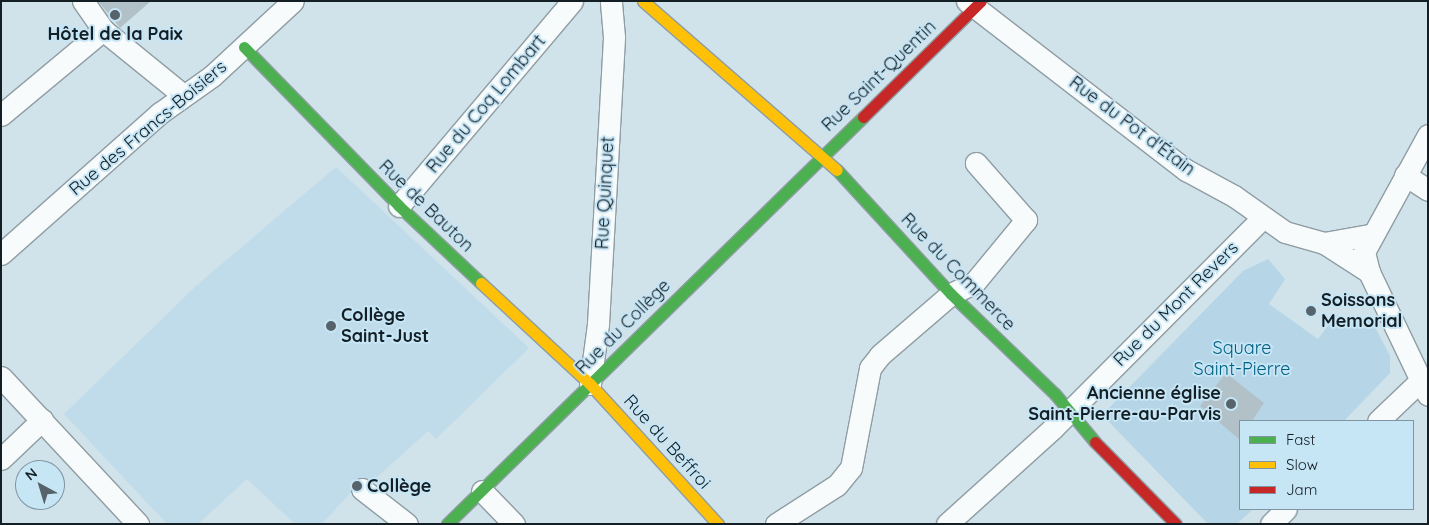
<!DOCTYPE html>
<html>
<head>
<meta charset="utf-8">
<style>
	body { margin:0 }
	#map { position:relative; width:1429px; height:525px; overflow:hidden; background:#d0e2ea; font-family:Quicksand,sans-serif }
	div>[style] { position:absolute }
	.built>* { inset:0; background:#c0dcea }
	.green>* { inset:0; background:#b6d6e7 }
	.building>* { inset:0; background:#b2c0c7 }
	.roads { filter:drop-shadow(1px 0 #8f9da3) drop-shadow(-1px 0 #8f9da3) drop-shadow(0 1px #8f9da3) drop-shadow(0 -1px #8f9da3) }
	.street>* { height:21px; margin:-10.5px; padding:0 10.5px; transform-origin:10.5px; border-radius:10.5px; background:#f8fbfc }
	.fast>* { height:11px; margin:-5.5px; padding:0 5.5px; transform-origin:5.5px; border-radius:5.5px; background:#4caf50 }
	.slow>* { height:11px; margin:-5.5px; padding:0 5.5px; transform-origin:5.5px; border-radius:5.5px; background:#ffc107 }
	.jam>* { height:11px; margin:-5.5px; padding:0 5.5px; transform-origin:5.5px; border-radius:5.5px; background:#c62828 }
	.dots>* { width:14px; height:14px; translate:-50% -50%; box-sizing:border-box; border:2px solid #c6e5f5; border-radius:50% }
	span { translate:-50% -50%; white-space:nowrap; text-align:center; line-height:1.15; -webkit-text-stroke:4px #c6e5f5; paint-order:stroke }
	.poi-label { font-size:18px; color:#141f25; font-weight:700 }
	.left { translate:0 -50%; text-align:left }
	.right { translate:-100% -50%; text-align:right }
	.street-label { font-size:18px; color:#141f25 }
	.park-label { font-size:18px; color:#006083 }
	.frame { position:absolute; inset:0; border:2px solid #141f25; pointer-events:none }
	.legend { position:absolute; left:1239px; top:420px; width:175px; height:90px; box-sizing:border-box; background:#c6e5f5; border:1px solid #7f96a2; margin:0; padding:6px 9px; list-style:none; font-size:15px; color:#141f25 }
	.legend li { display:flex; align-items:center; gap:10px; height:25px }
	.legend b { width:25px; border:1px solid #7f96a2 }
	.north { position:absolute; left:15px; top:460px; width:50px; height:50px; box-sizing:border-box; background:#c6e5f5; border:1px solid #7f96a2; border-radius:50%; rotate:321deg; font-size:14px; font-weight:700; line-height:20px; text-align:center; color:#141f25 }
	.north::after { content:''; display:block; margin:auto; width:18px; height:22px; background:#56636a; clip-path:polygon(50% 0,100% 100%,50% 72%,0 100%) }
</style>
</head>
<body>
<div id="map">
	<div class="built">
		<i style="clip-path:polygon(336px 167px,529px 348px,436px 439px,428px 431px,368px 485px,362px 480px,322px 524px,295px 524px,247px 479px,198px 524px,167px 524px,64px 414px,197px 285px)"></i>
	</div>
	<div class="green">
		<i style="clip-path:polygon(1268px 259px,1285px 279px,1269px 304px,1318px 339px,1336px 315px,1349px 320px,1371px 319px,1390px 356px,1390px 373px,1344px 421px,1240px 421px,1240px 509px,1253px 509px,1237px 524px,1208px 524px,1108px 421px,1109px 408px,1243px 271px)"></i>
	</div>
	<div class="building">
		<i style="clip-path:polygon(98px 1px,151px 1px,120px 28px)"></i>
		<i style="clip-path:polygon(1226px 373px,1264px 403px,1252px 421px,1240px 421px,1240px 440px,1200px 406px)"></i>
	</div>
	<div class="roads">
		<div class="street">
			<i style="left:83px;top:1px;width:35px;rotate:55deg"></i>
			<i style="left:103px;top:30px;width:103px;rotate:39.1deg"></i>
			<i style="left:967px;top:1px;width:277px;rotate:37.7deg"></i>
			<i style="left:1186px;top:170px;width:55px;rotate:28.4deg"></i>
			<i style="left:1234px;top:196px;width:62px;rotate:35.2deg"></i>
			<i style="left:1285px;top:232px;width:41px;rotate:15.8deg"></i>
			<i style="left:1324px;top:243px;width:54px;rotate:32.8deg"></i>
			<i style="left:1px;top:115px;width:133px;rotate:-39.8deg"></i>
			<i style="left:1428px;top:135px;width:133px;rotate:118.7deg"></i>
			<i style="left:1364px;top:252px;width:21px;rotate:76deg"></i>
			<i style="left:1369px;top:272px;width:136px;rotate:64.4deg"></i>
			<i style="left:1405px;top:175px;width:27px;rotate:33deg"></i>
			<i style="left:399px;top:206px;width:268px;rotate:-49.8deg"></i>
			<i style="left:1324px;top:243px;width:47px;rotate:-9.9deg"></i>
			<i style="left:1px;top:254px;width:213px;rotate:-41.6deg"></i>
			<i style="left:160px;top:113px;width:64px;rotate:-35.4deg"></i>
			<i style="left:212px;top:76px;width:110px;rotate:-42.8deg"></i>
			<i style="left:1px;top:377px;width:201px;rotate:47deg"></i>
			<i style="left:590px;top:384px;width:61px;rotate:-82.4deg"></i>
			<i style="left:598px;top:324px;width:287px;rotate:-86.8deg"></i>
			<i style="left:614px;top:37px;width:36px;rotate:-95deg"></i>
			<i style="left:1378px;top:421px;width:58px;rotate:-43.6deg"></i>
			<i style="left:1px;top:459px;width:57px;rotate:-43.6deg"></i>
			<i style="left:362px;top:489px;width:57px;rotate:37.9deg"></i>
			<i style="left:482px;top:491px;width:46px;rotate:45.9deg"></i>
			<i style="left:776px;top:524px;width:72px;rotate:-32.6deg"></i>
			<i style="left:837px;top:485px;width:22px;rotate:-51deg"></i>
			<i style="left:851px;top:468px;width:102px;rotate:-79.2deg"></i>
			<i style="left:870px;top:368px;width:16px;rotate:-52deg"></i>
			<i style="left:880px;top:355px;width:94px;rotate:-40.7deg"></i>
			<i style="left:951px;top:294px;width:25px;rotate:-26deg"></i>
			<i style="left:974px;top:283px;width:82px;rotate:-50.5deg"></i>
			<i style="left:1026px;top:220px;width:76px;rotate:-131.3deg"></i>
			<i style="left:947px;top:524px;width:142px;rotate:-42.1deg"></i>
			<i style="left:1052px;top:429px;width:298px;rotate:-45.1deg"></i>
			<i style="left:1271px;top:524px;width:21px;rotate:-45deg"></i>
		</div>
		<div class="fast">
			<i style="left:244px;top:47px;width:222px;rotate:45.7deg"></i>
			<i style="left:399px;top:206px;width:112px;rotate:43.2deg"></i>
			<i style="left:837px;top:170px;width:168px;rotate:47.4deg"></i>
			<i style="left:951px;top:294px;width:144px;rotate:43.9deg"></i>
			<i style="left:1055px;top:394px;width:62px;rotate:50.2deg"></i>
			<i style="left:447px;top:524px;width:582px;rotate:-44.37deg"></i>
		</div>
		<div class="slow">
			<i style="left:643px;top:1px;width:257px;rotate:41.1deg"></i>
			<i style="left:481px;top:283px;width:149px;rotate:42.8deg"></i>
			<i style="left:590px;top:384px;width:190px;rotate:47.6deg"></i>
		</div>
		<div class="jam">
			<i style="left:863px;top:117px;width:165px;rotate:-44.5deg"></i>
			<i style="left:1095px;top:442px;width:115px;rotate:45.4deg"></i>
		</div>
	</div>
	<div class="dots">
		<i style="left:115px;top:15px;background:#56636a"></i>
		<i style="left:1311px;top:311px;background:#56636a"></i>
		<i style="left:331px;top:326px;background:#56636a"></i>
		<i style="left:1231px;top:404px;background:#56636a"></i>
		<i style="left:357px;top:486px;background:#56636a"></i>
	</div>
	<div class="poi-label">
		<span style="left:115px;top:34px">Hôtel de la Paix</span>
		<span class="left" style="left:1321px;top:311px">Soissons<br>Memorial</span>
		<span class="left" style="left:341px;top:326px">Collège<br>Saint-Just</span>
		<span class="right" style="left:1221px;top:404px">Ancienne église<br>Saint-Pierre-au-Parvis</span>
		<span class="left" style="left:367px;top:486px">Collège</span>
	</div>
	<div class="street-label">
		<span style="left:879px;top:76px;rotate:-44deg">Rue Saint-Quentin</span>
		<span style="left:486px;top:104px;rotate:-50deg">Rue du Coq Lombart</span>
		<span style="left:1132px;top:126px;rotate:37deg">Rue du Pot d'Étain</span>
		<span style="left:148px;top:128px;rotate:-40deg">Rue des Francs-Boisiers</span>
		<span style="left:605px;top:193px;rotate:-87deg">Rue Quinquet</span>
		<span style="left:426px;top:206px;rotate:44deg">Rue de Bauton</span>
		<span style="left:958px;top:272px;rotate:46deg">Rue du Commerce</span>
		<span style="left:1176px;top:304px;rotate:-45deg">Rue du Mont Revers</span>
		<span style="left:623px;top:327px;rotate:-45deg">Rue du Collège</span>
		<span style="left:667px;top:442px;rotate:48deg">Rue du Beffroi</span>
	</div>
	<div class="park-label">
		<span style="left:1242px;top:359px">Square<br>Saint-Pierre</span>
	</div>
	<div class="frame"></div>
	<ul class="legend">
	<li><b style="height:6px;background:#4caf50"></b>Fast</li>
	<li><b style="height:6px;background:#ffc107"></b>Slow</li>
	<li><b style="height:6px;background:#c62828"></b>Jam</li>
	</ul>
	<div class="north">N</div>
</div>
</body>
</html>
